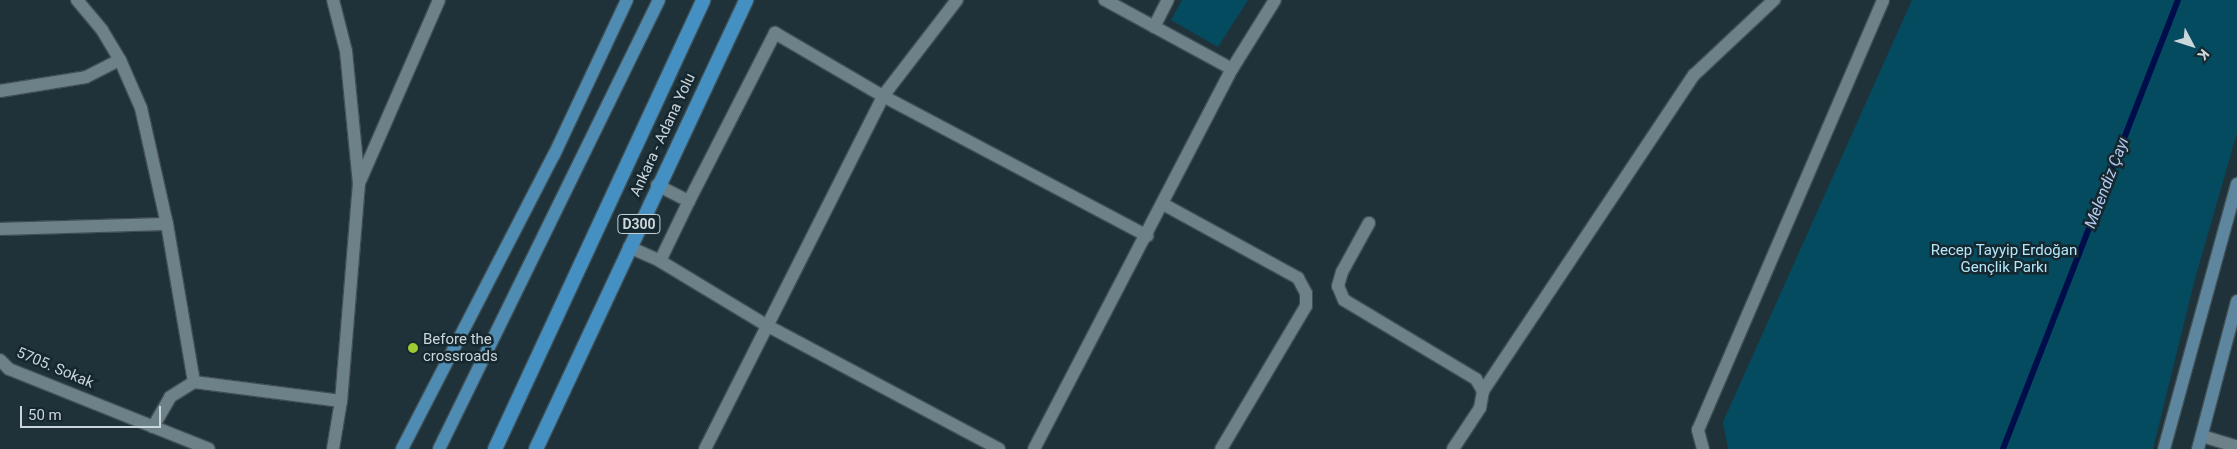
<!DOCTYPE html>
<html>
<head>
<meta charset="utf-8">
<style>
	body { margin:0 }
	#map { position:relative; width:2237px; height:449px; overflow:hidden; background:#203239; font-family:Roboto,sans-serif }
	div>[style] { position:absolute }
	.green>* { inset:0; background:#054b5f }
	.stream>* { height:5.5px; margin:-2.75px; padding:0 2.75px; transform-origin:2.75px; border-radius:2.75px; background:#000d4b }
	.roads { filter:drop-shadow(1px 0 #3f4f54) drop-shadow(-1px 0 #3f4f54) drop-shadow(0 1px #3f4f54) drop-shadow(0 -1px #3f4f54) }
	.minor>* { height:12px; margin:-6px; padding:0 6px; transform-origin:6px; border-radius:6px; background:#6d8189 }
	.secondary>* { height:12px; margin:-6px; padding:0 6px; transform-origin:6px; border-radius:6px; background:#5e869f }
	.primary>* { height:12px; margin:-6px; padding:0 6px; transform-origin:6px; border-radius:6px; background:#4e8cb4 }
	.trunk>* { height:14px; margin:-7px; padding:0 7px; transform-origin:7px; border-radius:7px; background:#4490c2 }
	.dots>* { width:14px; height:14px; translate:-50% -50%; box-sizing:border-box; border:2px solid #16282f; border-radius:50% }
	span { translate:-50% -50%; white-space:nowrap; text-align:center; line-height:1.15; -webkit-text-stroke:5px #16282f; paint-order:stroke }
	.shield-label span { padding:1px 4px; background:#16282f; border:1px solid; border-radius:4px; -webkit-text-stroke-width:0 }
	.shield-label { font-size:14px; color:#cbd6db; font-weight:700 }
	.street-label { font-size:15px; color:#cbd6db }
	.park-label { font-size:15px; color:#b4e6fa }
	.poi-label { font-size:15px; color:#cbd6db }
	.left { translate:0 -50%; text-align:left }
	.water-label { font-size:16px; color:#b4c9ef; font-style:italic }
	.north { position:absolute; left:2167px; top:20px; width:50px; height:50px; -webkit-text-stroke:4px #16282f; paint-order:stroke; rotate:130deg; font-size:14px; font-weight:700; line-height:20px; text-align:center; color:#cbd6db }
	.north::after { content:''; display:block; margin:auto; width:18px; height:22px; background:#cbd6db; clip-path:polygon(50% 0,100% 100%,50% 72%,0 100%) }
	.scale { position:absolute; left:20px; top:406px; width:141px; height:22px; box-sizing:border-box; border:2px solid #cbd6db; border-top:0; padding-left:6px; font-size:15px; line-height:18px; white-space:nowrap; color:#cbd6db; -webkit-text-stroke:4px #16282f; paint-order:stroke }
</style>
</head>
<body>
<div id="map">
	<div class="green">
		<i style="clip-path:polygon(1182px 0,1248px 0,1218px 47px,1171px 20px)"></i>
		<i style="clip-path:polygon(1912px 0,2237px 0,2237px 133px,2194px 282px,2153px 449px,1728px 449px,1723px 422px)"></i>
	</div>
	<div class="stream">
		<i style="left:2003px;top:449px;width:482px;rotate:-68.7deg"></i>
	</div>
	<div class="roads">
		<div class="minor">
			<i style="left:77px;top:0;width:39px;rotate:50deg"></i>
			<i style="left:102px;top:30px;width:35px;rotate:59deg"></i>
			<i style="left:120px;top:60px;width:52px;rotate:66.4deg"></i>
			<i style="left:141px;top:108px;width:119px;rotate:77.4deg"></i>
			<i style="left:167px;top:224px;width:160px;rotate:80.3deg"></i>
			<i style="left:333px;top:0;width:53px;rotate:75.7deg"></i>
			<i style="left:346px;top:51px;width:133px;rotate:84.4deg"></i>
			<i style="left:359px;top:183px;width:219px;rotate:94.7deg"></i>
			<i style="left:341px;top:401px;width:49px;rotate:99.5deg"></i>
			<i style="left:1154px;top:27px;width:30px;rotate:-63deg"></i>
			<i style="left:1232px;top:69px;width:81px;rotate:-58.1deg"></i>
			<i style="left:0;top:91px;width:87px;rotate:-9.2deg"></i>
			<i style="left:86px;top:77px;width:38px;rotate:-27deg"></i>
			<i style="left:360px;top:181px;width:197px;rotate:-66.4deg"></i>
			<i style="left:657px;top:185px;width:36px;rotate:27deg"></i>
			<i style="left:689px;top:201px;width:189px;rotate:-62.9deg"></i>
			<i style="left:775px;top:33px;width:125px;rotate:30.3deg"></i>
			<i style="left:883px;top:96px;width:299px;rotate:27.9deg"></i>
			<i style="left:1163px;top:204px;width:154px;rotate:28.7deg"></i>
			<i style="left:1298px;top:278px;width:17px;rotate:62deg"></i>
			<i style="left:1306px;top:293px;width:13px;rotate:90deg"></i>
			<i style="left:1306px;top:306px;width:166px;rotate:120.7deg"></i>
			<i style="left:1369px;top:223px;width:56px;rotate:118.9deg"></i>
			<i style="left:1342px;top:272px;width:15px;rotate:106deg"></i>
			<i style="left:1338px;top:286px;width:15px;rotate:67deg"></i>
			<i style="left:1344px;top:300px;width:154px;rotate:30.9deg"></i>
			<i style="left:1476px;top:379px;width:14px;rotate:60deg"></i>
			<i style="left:1483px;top:391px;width:17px;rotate:100deg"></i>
			<i style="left:1480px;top:408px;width:49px;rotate:123.4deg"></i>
			<i style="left:0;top:229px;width:167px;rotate:-1.7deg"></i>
			<i style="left:629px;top:247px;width:34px;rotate:24deg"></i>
			<i style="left:660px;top:261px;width:124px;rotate:31.1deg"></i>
			<i style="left:766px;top:325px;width:264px;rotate:28deg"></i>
			<i style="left:660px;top:261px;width:67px;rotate:-64.2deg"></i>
			<i style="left:0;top:360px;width:13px;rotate:45deg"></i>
			<i style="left:9px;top:369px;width:215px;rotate:21.8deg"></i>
			<i style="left:1483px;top:391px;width:380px;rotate:-56.3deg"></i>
			<i style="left:1694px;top:75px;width:110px;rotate:-43.2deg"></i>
			<i style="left:153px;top:427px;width:34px;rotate:-60deg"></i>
			<i style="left:170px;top:397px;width:28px;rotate:-32deg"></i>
			<i style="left:194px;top:382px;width:148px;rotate:7.4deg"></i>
			<i style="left:2202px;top:436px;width:37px;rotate:17deg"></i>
			<i style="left:705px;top:449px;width:395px;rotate:-63.2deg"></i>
			<i style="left:883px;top:96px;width:121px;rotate:-52.4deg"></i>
			<i style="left:1034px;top:449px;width:428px;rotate:-62.5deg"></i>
			<i style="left:1232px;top:69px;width:145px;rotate:-151.5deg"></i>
			<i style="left:1703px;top:449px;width:20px;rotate:-105deg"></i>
			<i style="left:1698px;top:430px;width:468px;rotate:-66.7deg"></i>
		</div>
		<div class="secondary">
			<i style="left:2164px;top:449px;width:275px;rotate:-74.6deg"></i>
			<i style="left:2198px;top:449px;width:153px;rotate:-75.2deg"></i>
		</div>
		<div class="primary">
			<i style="left:402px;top:449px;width:331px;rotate:-62.7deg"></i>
			<i style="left:554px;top:155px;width:171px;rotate:-64.8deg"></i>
			<i style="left:439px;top:449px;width:500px;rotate:-63.9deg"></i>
		</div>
		<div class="trunk">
			<i style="left:495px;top:449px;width:495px;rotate:-65.1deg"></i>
			<i style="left:536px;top:449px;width:496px;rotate:-64.9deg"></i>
		</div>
	</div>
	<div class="dots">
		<i style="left:413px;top:348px;background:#9dca30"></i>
	</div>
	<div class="shield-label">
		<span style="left:639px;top:224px">D300</span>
	</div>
	<div class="street-label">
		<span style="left:663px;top:135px;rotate:-65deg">Ankara - Adana Yolu</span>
		<span style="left:55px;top:368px;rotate:23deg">5705. Sokak</span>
	</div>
	<div class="park-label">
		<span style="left:2004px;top:259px">Recep Tayyip Erdoğan<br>Gençlik Parkı</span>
	</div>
	<div class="poi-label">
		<span class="left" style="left:423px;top:348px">Before the<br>crossroads</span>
	</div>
	<div class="water-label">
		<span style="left:2107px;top:183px;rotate:-69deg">Melendiz Çayı</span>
	</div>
	<div class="north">K</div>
	<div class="scale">50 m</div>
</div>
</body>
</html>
